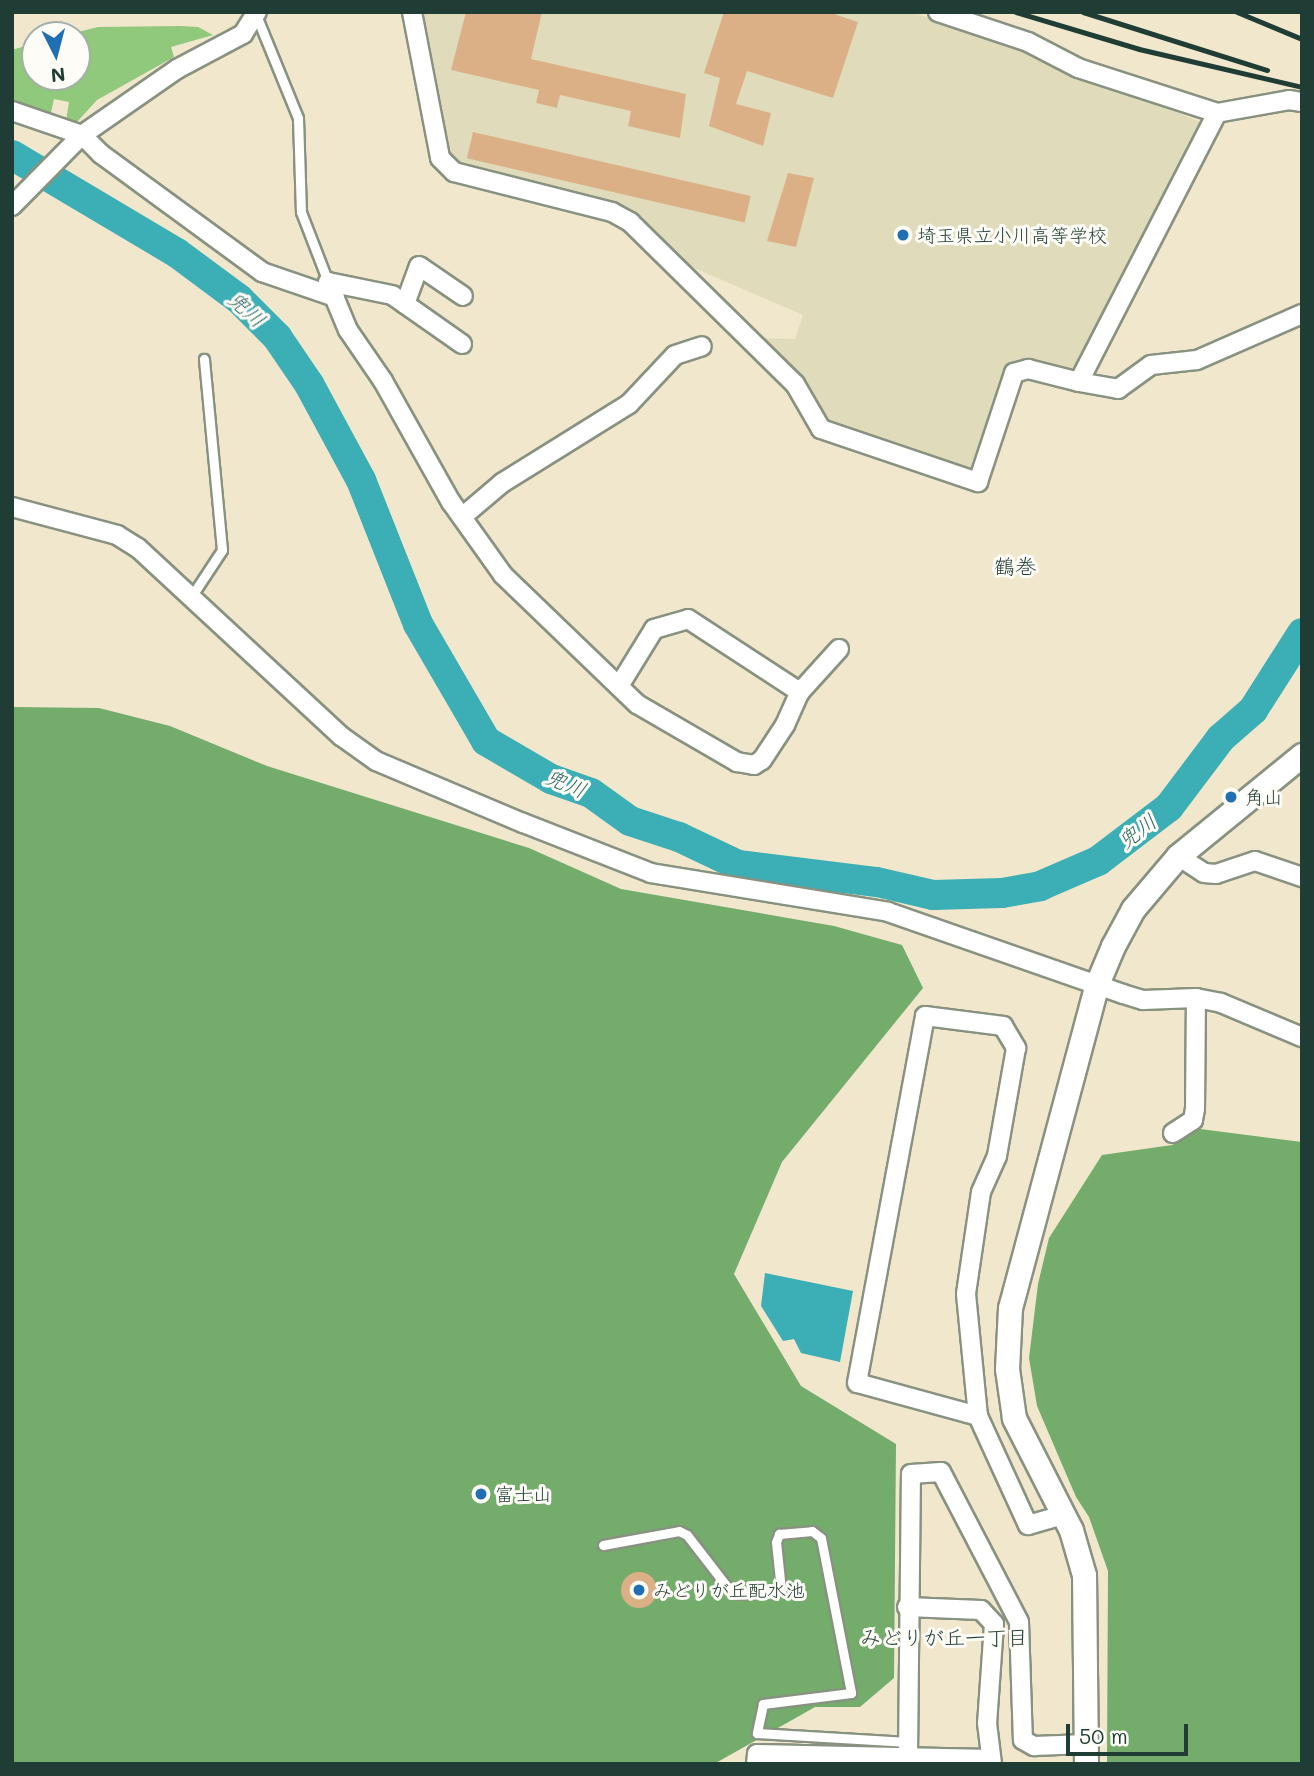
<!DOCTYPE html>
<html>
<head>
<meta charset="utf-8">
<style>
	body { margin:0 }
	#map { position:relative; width:1314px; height:1776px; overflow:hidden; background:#f1e7cc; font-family:Mali,"Klee One",sans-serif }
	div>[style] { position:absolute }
	.built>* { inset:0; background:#e0dcbb }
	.green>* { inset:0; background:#90c87c }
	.forest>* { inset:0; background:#74ac6c }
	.water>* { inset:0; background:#3caeb5 }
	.river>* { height:30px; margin:-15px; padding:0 15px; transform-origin:15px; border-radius:15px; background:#3caeb5 }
	.building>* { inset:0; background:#dcb086; transform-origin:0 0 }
	.round { border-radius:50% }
	.roads { filter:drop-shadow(2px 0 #889280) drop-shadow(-2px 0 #889280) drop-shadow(0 2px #889280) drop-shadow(0 -2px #889280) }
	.service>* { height:9px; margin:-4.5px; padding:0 4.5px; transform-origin:4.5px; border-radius:4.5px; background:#fff }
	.minor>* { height:18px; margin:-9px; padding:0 9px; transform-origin:9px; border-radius:9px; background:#fff }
	.tertiary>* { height:23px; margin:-11.5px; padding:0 11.5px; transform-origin:11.5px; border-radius:11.5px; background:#fff }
	.rail>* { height:5px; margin:-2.5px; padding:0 2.5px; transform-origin:2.5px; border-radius:2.5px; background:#1f3d34 }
	.dots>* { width:19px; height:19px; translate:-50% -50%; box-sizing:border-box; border:4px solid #fdfcf7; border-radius:50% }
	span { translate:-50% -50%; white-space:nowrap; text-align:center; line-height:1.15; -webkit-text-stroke:6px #fdfcf7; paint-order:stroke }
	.poi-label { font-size:19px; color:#1f3d34 }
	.left { translate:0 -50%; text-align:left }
	.water-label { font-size:21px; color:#296561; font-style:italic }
	.neighbourhood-label { font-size:21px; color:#1f3d34 }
	.frame { position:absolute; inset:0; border:14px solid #1f3d34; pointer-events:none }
	.north { position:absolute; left:21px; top:21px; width:70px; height:70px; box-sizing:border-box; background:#fdfcf7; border:2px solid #a4b0a9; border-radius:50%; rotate:174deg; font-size:19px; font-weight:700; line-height:28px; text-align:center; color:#1f3d34 }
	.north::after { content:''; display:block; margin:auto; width:24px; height:32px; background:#1f6fb2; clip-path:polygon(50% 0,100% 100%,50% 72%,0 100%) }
	.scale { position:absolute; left:1066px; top:1724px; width:122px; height:32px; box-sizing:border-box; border:4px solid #1f3d34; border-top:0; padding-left:9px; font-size:21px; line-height:24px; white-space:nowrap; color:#1f3d34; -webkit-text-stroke:5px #fdfcf7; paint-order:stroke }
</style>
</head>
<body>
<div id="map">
	<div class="built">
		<i style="clip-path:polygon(420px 12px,910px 12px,997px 38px,1205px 124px,1078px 371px,1070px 375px,1020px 360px,1007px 368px,976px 468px,969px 471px,835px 428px,823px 419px,798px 376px,761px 338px,795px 339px,803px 315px,692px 267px,636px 219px,466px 170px,446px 155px)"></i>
	</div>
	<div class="green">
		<i style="clip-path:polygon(180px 26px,198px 27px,213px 35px,171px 47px,174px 57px,97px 100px,77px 122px,66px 121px,69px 102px,54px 99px,50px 117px,12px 102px,12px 50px,35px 43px,35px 77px,77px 77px,77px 35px,66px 35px,98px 27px)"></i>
	</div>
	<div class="forest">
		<i style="clip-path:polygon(12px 707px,99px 708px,170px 726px,267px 766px,529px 848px,621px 889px,834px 926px,902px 945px,923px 988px,782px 1162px,734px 1274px,801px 1386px,896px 1444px,894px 1678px,860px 1707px,815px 1707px,714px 1764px,12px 1764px)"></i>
		<i style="clip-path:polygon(1200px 1129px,1302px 1142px,1302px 1764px,1107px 1764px,1108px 1571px,1089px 1517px,1076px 1497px,1037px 1406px,1029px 1358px,1038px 1284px,1049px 1238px,1102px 1155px,1172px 1145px)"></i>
	</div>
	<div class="water">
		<i style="clip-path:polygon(765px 1273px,853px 1291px,840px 1362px,801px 1353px,794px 1339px,783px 1341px,761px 1306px)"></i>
	</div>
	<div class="river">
		<i style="left:12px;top:155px;width:192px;rotate:30.7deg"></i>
		<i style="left:177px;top:253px;width:77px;rotate:36.6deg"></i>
		<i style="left:239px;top:299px;width:54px;rotate:45deg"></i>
		<i style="left:277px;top:337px;width:57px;rotate:55.8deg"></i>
		<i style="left:309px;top:384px;width:109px;rotate:61.6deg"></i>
		<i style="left:361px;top:480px;width:155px;rotate:68.4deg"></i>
		<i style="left:418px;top:624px;width:135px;rotate:59.8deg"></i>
		<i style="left:486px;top:741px;width:75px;rotate:30.3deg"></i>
		<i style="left:551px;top:779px;width:42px;rotate:19.3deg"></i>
		<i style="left:591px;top:793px;width:48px;rotate:35.7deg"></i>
		<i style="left:630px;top:821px;width:52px;rotate:18.1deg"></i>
		<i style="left:679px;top:837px;width:65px;rotate:25.4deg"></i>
		<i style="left:738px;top:865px;width:140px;rotate:7deg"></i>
		<i style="left:877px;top:882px;width:57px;rotate:13.1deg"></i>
		<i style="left:933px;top:895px;width:69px;rotate:-1.7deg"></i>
		<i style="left:1002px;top:893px;width:39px;rotate:-10deg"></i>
		<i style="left:1040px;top:886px;width:63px;rotate:-23.3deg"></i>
		<i style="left:1098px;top:861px;width:89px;rotate:-37.3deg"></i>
		<i style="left:1169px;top:807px;width:86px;rotate:-53deg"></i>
		<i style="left:1221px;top:738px;width:43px;rotate:-41.2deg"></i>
		<i style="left:1253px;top:710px;width:91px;rotate:-57.5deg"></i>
	</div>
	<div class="building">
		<i style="clip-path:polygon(466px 12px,542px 12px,531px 59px,686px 94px,680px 138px,628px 126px,631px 111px,560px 95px,557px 108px,536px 103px,539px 90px,451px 70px)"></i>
		<i style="clip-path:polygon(724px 12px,828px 12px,858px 22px,833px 98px,747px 71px,736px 104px,771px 113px,763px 146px,709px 126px,720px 78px,704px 73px)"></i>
		<i style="left:473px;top:132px;width:285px;height:27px;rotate:13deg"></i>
		<i style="clip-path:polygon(788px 173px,814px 178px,796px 247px,767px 241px)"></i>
		<i class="round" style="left:621px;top:1572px;width:36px;height:36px"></i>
	</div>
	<div class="roads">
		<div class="service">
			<i style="left:256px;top:15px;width:111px;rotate:67.8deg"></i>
			<i style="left:298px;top:118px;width:94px;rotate:88.2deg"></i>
			<i style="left:301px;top:212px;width:75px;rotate:68.9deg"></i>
			<i style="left:191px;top:597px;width:56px;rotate:-56.6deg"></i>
			<i style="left:222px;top:550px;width:192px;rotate:-95.4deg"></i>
			<i style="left:603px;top:1545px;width:77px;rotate:-10.4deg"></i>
			<i style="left:679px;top:1531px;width:9px;rotate:27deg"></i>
			<i style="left:687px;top:1535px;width:67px;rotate:52.3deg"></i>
			<i style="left:728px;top:1588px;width:14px;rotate:25deg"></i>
			<i style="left:741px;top:1594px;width:40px;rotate:-5.7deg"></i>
			<i style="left:781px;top:1590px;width:48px;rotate:-95.9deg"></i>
			<i style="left:776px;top:1542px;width:9px;rotate:-69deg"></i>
			<i style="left:779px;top:1534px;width:33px;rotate:-5deg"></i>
			<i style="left:812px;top:1531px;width:11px;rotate:38deg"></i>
			<i style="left:821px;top:1538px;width:158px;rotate:79deg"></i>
			<i style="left:851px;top:1693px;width:89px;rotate:172.9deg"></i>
			<i style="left:763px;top:1704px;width:30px;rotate:102deg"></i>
			<i style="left:757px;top:1733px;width:151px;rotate:3.4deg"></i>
		</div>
		<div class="minor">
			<i style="left:412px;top:12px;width:149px;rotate:79.1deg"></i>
			<i style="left:440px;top:158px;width:20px;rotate:45deg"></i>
			<i style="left:454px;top:172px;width:163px;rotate:14.2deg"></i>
			<i style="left:612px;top:212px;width:21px;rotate:29deg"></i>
			<i style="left:630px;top:222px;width:231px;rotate:44.5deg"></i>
			<i style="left:795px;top:384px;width:52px;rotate:60deg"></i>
			<i style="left:821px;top:429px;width:166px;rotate:18.7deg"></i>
			<i style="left:978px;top:482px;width:115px;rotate:-71.7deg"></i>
			<i style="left:1014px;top:373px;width:15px;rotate:-16deg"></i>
			<i style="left:1028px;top:369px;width:53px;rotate:14.3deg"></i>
			<i style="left:938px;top:12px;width:95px;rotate:18.4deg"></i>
			<i style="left:1028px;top:42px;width:56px;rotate:27.5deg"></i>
			<i style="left:1078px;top:68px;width:146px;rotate:17.9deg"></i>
			<i style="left:1217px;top:113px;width:73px;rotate:-10.2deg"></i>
			<i style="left:1289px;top:100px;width:13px;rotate:9deg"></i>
			<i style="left:12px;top:111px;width:74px;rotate:18.9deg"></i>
			<i style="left:82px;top:135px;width:27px;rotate:45deg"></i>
			<i style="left:101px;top:154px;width:200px;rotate:36.2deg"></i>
			<i style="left:262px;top:272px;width:77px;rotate:18.9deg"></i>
			<i style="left:1217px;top:113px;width:302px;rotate:117.2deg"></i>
			<i style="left:1079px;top:382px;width:40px;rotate:10deg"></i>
			<i style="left:1118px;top:389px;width:41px;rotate:-36deg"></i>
			<i style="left:1151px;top:365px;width:46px;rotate:-6.2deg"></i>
			<i style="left:1197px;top:360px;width:115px;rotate:-23.7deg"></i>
			<i style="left:12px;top:206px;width:100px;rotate:-45.4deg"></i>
			<i style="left:82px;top:135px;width:116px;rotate:-34.8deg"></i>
			<i style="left:177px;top:69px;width:75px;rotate:-27.9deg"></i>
			<i style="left:243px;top:34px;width:26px;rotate:-58deg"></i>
			<i style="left:405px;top:304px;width:40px;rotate:-69.8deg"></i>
			<i style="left:419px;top:266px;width:53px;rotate:34.3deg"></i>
			<i style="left:462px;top:344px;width:85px;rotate:-145deg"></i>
			<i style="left:392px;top:295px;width:65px;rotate:-168.5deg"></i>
			<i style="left:328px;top:282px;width:52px;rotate:67.4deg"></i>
			<i style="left:348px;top:330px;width:62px;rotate:55.5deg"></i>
			<i style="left:383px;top:381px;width:139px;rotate:60.7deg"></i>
			<i style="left:451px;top:502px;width:90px;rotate:54.5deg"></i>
			<i style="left:503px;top:575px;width:186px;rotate:43.9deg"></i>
			<i style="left:637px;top:704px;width:116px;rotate:30.1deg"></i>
			<i style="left:737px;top:762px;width:17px;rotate:10deg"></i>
			<i style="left:754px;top:765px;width:9px;rotate:-32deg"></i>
			<i style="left:762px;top:760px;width:42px;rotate:-56.7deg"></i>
			<i style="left:785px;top:725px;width:36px;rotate:-66deg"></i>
			<i style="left:800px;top:692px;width:58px;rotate:-47.8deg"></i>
			<i style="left:12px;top:507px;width:109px;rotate:14.9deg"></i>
			<i style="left:117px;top:535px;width:25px;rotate:32deg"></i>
			<i style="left:138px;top:548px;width:277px;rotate:42.8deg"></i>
			<i style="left:341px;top:736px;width:43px;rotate:35.5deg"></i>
			<i style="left:376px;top:761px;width:160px;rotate:22.9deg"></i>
			<i style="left:523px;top:823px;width:137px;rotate:21.3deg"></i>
			<i style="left:651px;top:873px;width:240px;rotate:9.3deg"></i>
			<i style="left:888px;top:912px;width:249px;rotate:19.2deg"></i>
			<i style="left:1123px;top:994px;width:21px;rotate:17deg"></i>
			<i style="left:1143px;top:1000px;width:53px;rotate:-2.2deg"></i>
			<i style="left:1196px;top:998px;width:25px;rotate:11deg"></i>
			<i style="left:1221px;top:1003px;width:88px;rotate:22.8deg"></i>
			<i style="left:462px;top:517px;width:52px;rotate:-40.4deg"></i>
			<i style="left:502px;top:483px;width:150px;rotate:-31.9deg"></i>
			<i style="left:629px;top:404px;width:67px;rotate:-46.8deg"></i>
			<i style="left:675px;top:355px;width:28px;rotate:-18deg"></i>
			<i style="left:619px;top:686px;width:67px;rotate:-58.4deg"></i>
			<i style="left:654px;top:629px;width:35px;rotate:-16deg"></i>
			<i style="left:688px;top:619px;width:134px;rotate:33.1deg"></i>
			<i style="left:1178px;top:856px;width:31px;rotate:33deg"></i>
			<i style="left:1204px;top:873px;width:12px;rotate:5deg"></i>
			<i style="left:1216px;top:874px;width:41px;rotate:-18.4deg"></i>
			<i style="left:1255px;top:861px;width:50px;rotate:18.8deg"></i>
			<i style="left:925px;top:1016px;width:79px;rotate:7.3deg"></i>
			<i style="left:1003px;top:1026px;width:26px;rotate:59deg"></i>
			<i style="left:1016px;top:1048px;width:110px;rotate:100deg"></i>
			<i style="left:997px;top:1156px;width:39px;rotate:114deg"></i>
			<i style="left:981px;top:1192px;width:103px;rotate:98.4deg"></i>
			<i style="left:966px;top:1294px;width:123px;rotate:84.4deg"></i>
			<i style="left:978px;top:1416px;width:125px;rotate:-164.7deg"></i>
			<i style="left:857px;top:1383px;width:373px;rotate:-79.5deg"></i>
			<i style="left:1173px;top:1133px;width:24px;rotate:-33deg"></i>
			<i style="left:1193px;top:1120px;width:11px;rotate:-80deg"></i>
			<i style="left:1195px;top:1109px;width:111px;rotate:-89.5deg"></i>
			<i style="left:978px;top:1416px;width:120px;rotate:65.4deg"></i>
			<i style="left:1028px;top:1525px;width:36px;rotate:-16deg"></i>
			<i style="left:907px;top:1607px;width:74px;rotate:2.3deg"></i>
			<i style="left:981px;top:1610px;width:19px;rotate:47deg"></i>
			<i style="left:994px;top:1624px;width:99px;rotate:94deg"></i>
			<i style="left:987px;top:1723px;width:41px;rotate:83deg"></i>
			<i style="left:908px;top:1756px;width:282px;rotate:-89.4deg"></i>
			<i style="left:911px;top:1474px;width:30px;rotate:-4deg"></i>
			<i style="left:941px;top:1472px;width:169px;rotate:62.5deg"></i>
			<i style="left:1019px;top:1622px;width:118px;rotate:88.1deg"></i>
			<i style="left:1023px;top:1740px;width:13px;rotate:29deg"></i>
			<i style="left:1034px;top:1746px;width:52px;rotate:-2.2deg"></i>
			<i style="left:756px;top:1764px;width:10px;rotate:-84deg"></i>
			<i style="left:757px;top:1754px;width:234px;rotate:1.2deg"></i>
		</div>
		<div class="tertiary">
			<i style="left:1086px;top:1764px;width:189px;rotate:-90.6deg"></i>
			<i style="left:1084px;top:1575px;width:47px;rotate:-106.1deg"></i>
			<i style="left:1071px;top:1530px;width:126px;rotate:-117deg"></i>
			<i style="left:1014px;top:1418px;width:49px;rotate:-98.1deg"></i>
			<i style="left:1007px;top:1369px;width:61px;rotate:-87.2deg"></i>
			<i style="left:1010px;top:1308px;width:335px;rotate:-75deg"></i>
			<i style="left:1097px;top:984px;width:41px;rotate:-67.2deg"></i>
			<i style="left:1113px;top:946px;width:42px;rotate:-61.6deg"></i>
			<i style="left:1133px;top:909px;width:70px;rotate:-49.7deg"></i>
			<i style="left:1178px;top:856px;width:160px;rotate:-39.2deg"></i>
		</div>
	</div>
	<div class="rail">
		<i style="left:1016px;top:12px;width:128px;rotate:16.7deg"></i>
		<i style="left:1139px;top:49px;width:167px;rotate:13.1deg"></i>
		<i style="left:1083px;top:12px;width:193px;rotate:17.5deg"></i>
		<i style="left:1237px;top:12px;width:70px;rotate:22.6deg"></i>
	</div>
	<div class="dots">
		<i style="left:903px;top:235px;background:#1f6fb2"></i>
		<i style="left:1231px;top:797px;background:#1f6fb2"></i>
		<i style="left:481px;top:1494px;background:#1f6fb2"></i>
		<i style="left:639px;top:1590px;background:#1f6fb2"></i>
	</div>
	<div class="poi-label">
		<span class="left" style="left:917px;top:235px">埼玉県立小川高等学校</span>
		<span class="left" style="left:1245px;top:797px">角山</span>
		<span class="left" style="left:495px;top:1494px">富士山</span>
		<span class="left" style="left:653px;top:1590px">みどりが丘配水池</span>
	</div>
	<div class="water-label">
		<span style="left:247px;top:309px;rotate:42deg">兜川</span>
		<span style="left:566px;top:783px;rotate:23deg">兜川</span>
		<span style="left:1137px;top:831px;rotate:-37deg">兜川</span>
	</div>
	<div class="neighbourhood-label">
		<span style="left:1015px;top:566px">鶴巻</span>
		<span style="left:944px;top:1637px">みどりが丘一丁目</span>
	</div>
	<div class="frame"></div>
	<div class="north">N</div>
	<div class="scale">50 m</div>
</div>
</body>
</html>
